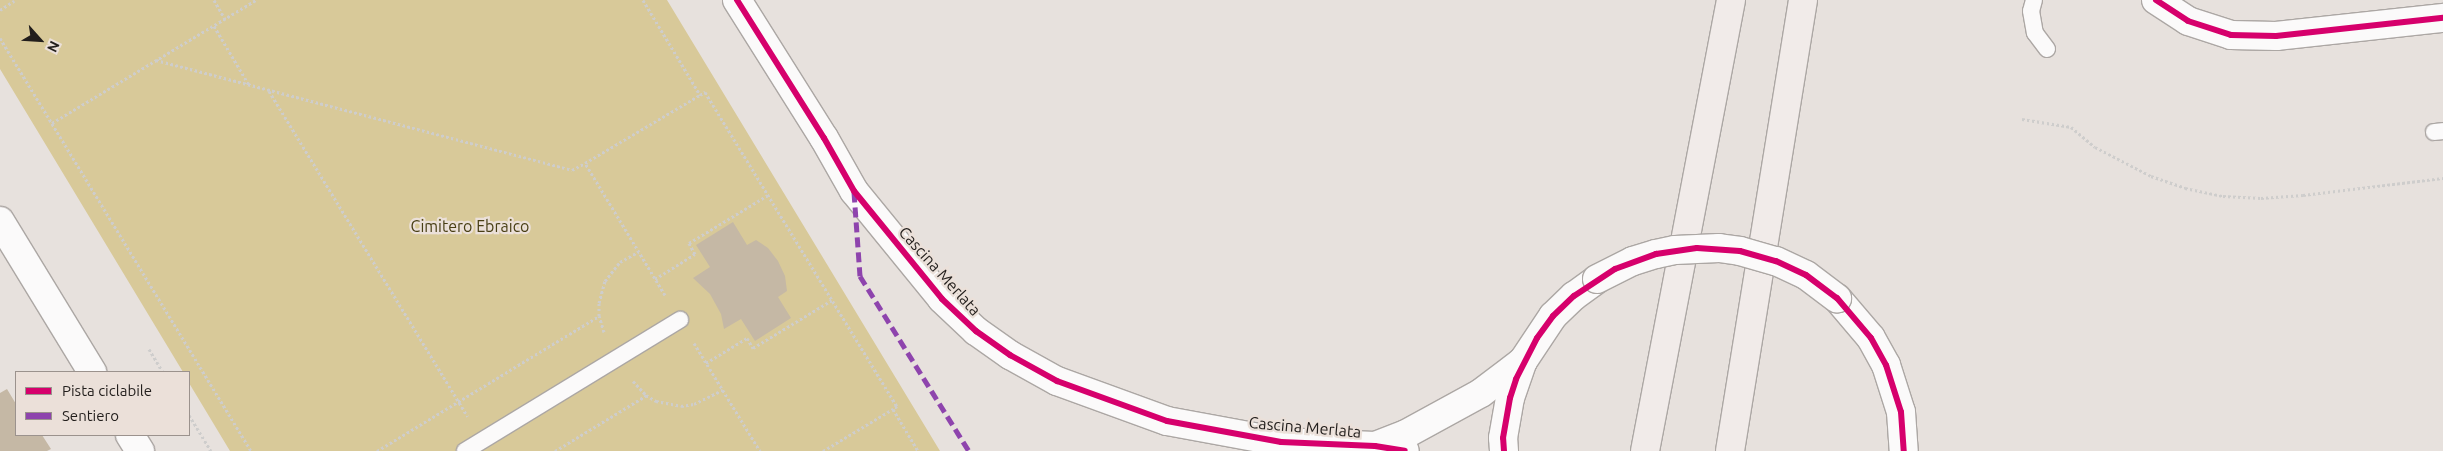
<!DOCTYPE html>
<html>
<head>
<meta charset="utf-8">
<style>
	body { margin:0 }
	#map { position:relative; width:2443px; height:451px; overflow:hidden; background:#e7e1dd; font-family:Ubuntu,sans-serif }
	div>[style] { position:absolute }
	.green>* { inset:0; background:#d8c999 }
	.building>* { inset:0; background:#c5b8a5 }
	.path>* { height:3px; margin-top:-1.5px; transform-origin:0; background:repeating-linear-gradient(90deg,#cecdcc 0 2.5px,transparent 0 5px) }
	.roads { filter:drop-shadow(1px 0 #aca7a4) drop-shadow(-1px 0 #aca7a4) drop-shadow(0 1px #aca7a4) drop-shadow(0 -1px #aca7a4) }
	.lane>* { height:16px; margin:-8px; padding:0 8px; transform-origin:8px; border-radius:8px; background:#fbfafa }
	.street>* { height:28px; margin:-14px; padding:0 14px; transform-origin:14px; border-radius:14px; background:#fbfafa }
	.secondary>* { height:28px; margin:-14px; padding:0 14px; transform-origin:14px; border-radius:14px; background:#fbfafa }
	.highway>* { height:28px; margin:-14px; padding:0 14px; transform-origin:14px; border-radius:14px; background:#f1ebe9 }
	.bridges { filter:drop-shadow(1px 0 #aca7a4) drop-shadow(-1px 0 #aca7a4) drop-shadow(0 1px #aca7a4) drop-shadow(0 -1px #aca7a4) }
	.secondary-bridge>* { height:28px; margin:-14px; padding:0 14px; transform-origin:14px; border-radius:14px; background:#fbfafa }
	.quiet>* { height:5px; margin-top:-2.5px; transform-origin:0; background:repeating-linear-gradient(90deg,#8e44ad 0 10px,transparent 0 15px) }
	.cycleway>* { height:6px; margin:-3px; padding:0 3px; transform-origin:3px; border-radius:3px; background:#d6006c }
	span { translate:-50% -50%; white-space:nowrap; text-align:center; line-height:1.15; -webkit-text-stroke:4.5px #ebe0d9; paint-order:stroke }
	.park-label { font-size:16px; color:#483e14 }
	.street-label { font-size:16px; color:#221e1c }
	.legend { position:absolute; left:15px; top:371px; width:175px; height:65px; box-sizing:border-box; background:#ebe0d9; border:1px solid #9b928d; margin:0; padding:6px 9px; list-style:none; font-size:15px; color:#221e1c }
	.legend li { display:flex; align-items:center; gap:10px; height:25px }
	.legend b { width:25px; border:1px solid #9b928d }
	.north { position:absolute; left:15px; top:15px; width:50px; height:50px; -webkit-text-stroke:4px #ebe0d9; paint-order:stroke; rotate:116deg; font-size:14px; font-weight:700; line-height:20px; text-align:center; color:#221e1c }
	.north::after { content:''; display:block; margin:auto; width:18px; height:22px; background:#221e1c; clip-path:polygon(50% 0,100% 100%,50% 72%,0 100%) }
</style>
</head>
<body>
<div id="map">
	<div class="green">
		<i style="clip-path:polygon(0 0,667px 0,940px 451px,230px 451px,189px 383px,189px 372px,183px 372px,0 69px)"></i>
	</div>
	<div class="building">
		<i style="clip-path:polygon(733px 222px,747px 245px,756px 240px,768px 248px,778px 261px,785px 276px,787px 291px,778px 297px,791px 318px,755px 341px,741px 319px,724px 329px,721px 314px,710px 294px,693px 278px,710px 267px,696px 245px)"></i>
		<i style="clip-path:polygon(7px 389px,16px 404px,16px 435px,42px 435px,51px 449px,47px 451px,0 451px,0 393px)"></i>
	</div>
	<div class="path">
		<i style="left:214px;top:0;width:22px;rotate:60deg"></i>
		<i style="left:643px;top:0;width:111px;rotate:59deg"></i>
		<i style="left:700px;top:95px;width:6px;rotate:-31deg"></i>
		<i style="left:705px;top:92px;width:368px;rotate:58.6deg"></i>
		<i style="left:897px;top:406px;width:5px;rotate:143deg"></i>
		<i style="left:893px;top:409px;width:49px;rotate:59.2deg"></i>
		<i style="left:0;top:10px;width:17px;rotate:-33deg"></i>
		<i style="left:214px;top:26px;width:69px;rotate:59.3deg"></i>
		<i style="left:0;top:38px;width:483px;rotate:58.7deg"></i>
		<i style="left:156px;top:60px;width:430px;rotate:14.8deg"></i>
		<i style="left:572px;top:170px;width:15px;rotate:-28deg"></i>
		<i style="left:269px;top:91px;width:381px;rotate:58.6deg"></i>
		<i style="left:2022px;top:119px;width:50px;rotate:9.3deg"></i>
		<i style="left:2071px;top:127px;width:31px;rotate:40deg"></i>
		<i style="left:2095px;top:147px;width:63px;rotate:27.4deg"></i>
		<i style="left:2151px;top:176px;width:36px;rotate:19deg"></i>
		<i style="left:2185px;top:188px;width:39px;rotate:12deg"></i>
		<i style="left:2223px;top:196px;width:38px;rotate:3deg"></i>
		<i style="left:2261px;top:198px;width:42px;rotate:-4.1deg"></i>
		<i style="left:2303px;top:195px;width:141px;rotate:-6.9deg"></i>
		<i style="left:52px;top:123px;width:238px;rotate:-31.1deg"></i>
		<i style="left:655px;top:279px;width:47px;rotate:-32deg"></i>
		<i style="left:695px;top:254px;width:13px;rotate:-119deg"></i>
		<i style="left:689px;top:243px;width:92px;rotate:-31.3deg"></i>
		<i style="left:665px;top:295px;width:154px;rotate:-121.2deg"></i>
		<i style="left:585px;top:163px;width:134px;rotate:-30.6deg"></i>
		<i style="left:604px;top:332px;width:17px;rotate:-107deg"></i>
		<i style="left:599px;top:316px;width:13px;rotate:-90deg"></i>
		<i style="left:599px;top:303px;width:23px;rotate:-75deg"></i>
		<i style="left:605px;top:281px;width:24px;rotate:-52deg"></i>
		<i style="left:620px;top:262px;width:21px;rotate:-29deg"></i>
		<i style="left:694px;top:343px;width:127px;rotate:58.6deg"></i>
		<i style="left:149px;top:349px;width:27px;rotate:59deg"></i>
		<i style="left:706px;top:363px;width:48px;rotate:-31.4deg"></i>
		<i style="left:747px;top:338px;width:12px;rotate:59deg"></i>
		<i style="left:753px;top:348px;width:92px;rotate:-31.3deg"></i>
		<i style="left:633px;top:381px;width:19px;rotate:47deg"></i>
		<i style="left:646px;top:395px;width:12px;rotate:31deg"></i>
		<i style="left:656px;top:401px;width:25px;rotate:11deg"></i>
		<i style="left:681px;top:406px;width:13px;rotate:-9deg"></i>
		<i style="left:694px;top:404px;width:32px;rotate:-26deg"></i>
		<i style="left:189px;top:415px;width:42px;rotate:58.6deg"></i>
		<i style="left:377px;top:451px;width:260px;rotate:-31.3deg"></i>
		<i style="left:555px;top:451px;width:108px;rotate:-31.3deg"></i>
		<i style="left:823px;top:451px;width:82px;rotate:-31deg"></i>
	</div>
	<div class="roads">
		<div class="lane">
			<i style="left:2034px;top:0;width:11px;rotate:105deg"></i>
			<i style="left:2031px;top:11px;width:22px;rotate:80deg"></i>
			<i style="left:2035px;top:33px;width:20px;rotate:53deg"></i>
			<i style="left:2434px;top:132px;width:9px;rotate:-6deg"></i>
			<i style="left:465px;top:451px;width:252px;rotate:-31.4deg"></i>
		</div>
		<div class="street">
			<i style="left:2156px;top:0;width:38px;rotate:33deg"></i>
			<i style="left:2188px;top:21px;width:45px;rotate:18deg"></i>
			<i style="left:2231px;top:35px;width:45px;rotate:1.3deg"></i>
			<i style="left:2276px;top:36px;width:168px;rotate:-6.2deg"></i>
		</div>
		<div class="secondary">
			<i style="left:737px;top:0;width:163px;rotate:57.8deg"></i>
			<i style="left:824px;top:138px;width:61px;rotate:60.5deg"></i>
			<i style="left:854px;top:191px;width:139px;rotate:50.8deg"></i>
			<i style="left:942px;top:299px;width:47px;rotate:43.3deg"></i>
			<i style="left:976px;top:331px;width:42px;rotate:35.2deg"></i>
			<i style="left:1010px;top:355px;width:54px;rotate:29deg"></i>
			<i style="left:1057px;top:381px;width:117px;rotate:20deg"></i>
			<i style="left:1167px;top:421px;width:116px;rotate:10.4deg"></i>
			<i style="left:1281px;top:442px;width:94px;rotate:2.4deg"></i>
			<i style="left:1375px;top:446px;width:30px;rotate:9deg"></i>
			<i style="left:0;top:221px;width:177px;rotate:58.6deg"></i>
			<i style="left:1837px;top:298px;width:52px;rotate:49.6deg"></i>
			<i style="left:1871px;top:338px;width:31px;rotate:61deg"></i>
			<i style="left:1886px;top:365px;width:49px;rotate:72.3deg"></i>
			<i style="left:1901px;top:412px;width:39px;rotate:86deg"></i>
			<i style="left:130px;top:435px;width:19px;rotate:58deg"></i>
			<i style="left:1375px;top:446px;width:33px;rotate:-21deg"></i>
			<i style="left:1406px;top:434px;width:85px;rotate:-28.7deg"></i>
			<i style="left:1481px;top:393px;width:53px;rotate:-37.3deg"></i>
			<i style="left:1504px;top:451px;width:13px;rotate:-94deg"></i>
			<i style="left:1503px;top:438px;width:41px;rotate:-80.1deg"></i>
			<i style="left:1510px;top:398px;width:39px;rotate:-71deg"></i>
			<i style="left:1523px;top:361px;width:54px;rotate:-56.3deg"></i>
			<i style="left:1553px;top:316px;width:29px;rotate:-44deg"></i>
			<i style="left:1574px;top:296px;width:29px;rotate:-36deg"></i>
		</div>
		<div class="highway">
			<i style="left:1645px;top:451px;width:459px;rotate:-79.2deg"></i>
			<i style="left:1730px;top:451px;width:457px;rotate:-80.8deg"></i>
		</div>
	</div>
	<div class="bridges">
		<div class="secondary-bridge">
			<i style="left:1597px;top:279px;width:40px;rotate:-26.6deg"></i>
			<i style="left:1633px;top:261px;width:24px;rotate:-17deg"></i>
			<i style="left:1656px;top:254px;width:19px;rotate:-12deg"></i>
			<i style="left:1675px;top:250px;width:44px;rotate:-2.6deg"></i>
			<i style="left:1719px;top:248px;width:21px;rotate:8deg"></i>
			<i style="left:1740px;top:251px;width:37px;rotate:16deg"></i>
			<i style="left:1776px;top:261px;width:33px;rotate:25deg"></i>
			<i style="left:1806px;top:275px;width:39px;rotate:37deg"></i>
		</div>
	</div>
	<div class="quiet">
		<i style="left:854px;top:192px;width:84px;rotate:85.9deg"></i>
		<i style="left:860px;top:276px;width:206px;rotate:58.1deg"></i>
	</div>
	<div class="cycleway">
		<i style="left:737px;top:0;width:163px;rotate:57.8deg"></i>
		<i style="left:824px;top:138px;width:61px;rotate:60.5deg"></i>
		<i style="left:854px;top:191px;width:139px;rotate:50.8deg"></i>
		<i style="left:942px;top:299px;width:47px;rotate:43.3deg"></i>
		<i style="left:976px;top:331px;width:42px;rotate:35.2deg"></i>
		<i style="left:1010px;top:355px;width:54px;rotate:29deg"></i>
		<i style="left:1057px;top:381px;width:117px;rotate:20deg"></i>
		<i style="left:1167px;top:421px;width:116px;rotate:10.4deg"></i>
		<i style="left:1281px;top:442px;width:94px;rotate:2.4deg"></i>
		<i style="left:1375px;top:446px;width:30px;rotate:9deg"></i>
		<i style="left:2156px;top:0;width:38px;rotate:33deg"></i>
		<i style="left:2188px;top:21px;width:45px;rotate:18deg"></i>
		<i style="left:2231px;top:35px;width:45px;rotate:1.3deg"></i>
		<i style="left:2276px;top:36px;width:168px;rotate:-6.2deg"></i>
		<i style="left:1504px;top:451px;width:13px;rotate:-94deg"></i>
		<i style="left:1503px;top:438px;width:41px;rotate:-80.1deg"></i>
		<i style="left:1510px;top:398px;width:20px;rotate:-72deg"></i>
		<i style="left:1516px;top:379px;width:46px;rotate:-62.9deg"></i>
		<i style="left:1537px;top:338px;width:27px;rotate:-54deg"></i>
		<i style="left:1553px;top:316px;width:29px;rotate:-44deg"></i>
		<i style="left:1574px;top:296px;width:49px;rotate:-33.4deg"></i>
		<i style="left:1615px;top:269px;width:44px;rotate:-20.1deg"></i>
		<i style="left:1656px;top:254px;width:41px;rotate:-8.3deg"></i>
		<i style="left:1697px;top:248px;width:43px;rotate:4deg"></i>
		<i style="left:1740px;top:251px;width:37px;rotate:16deg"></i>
		<i style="left:1776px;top:261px;width:33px;rotate:25deg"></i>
		<i style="left:1806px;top:275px;width:39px;rotate:37deg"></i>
		<i style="left:1837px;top:298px;width:52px;rotate:49.6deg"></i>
		<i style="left:1871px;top:338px;width:31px;rotate:61deg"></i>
		<i style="left:1886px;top:365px;width:49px;rotate:72.3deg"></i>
		<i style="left:1901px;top:412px;width:39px;rotate:86deg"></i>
	</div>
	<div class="park-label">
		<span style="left:470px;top:226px">Cimitero Ebraico</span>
	</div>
	<div class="street-label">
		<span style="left:940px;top:271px;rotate:48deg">Cascina Merlata</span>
		<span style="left:1305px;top:427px;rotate:5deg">Cascina Merlata</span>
	</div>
	<ul class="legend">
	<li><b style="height:6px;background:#d6006c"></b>Pista ciclabile</li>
	<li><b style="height:6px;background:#8e44ad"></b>Sentiero</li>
	</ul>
	<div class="north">N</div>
</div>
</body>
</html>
